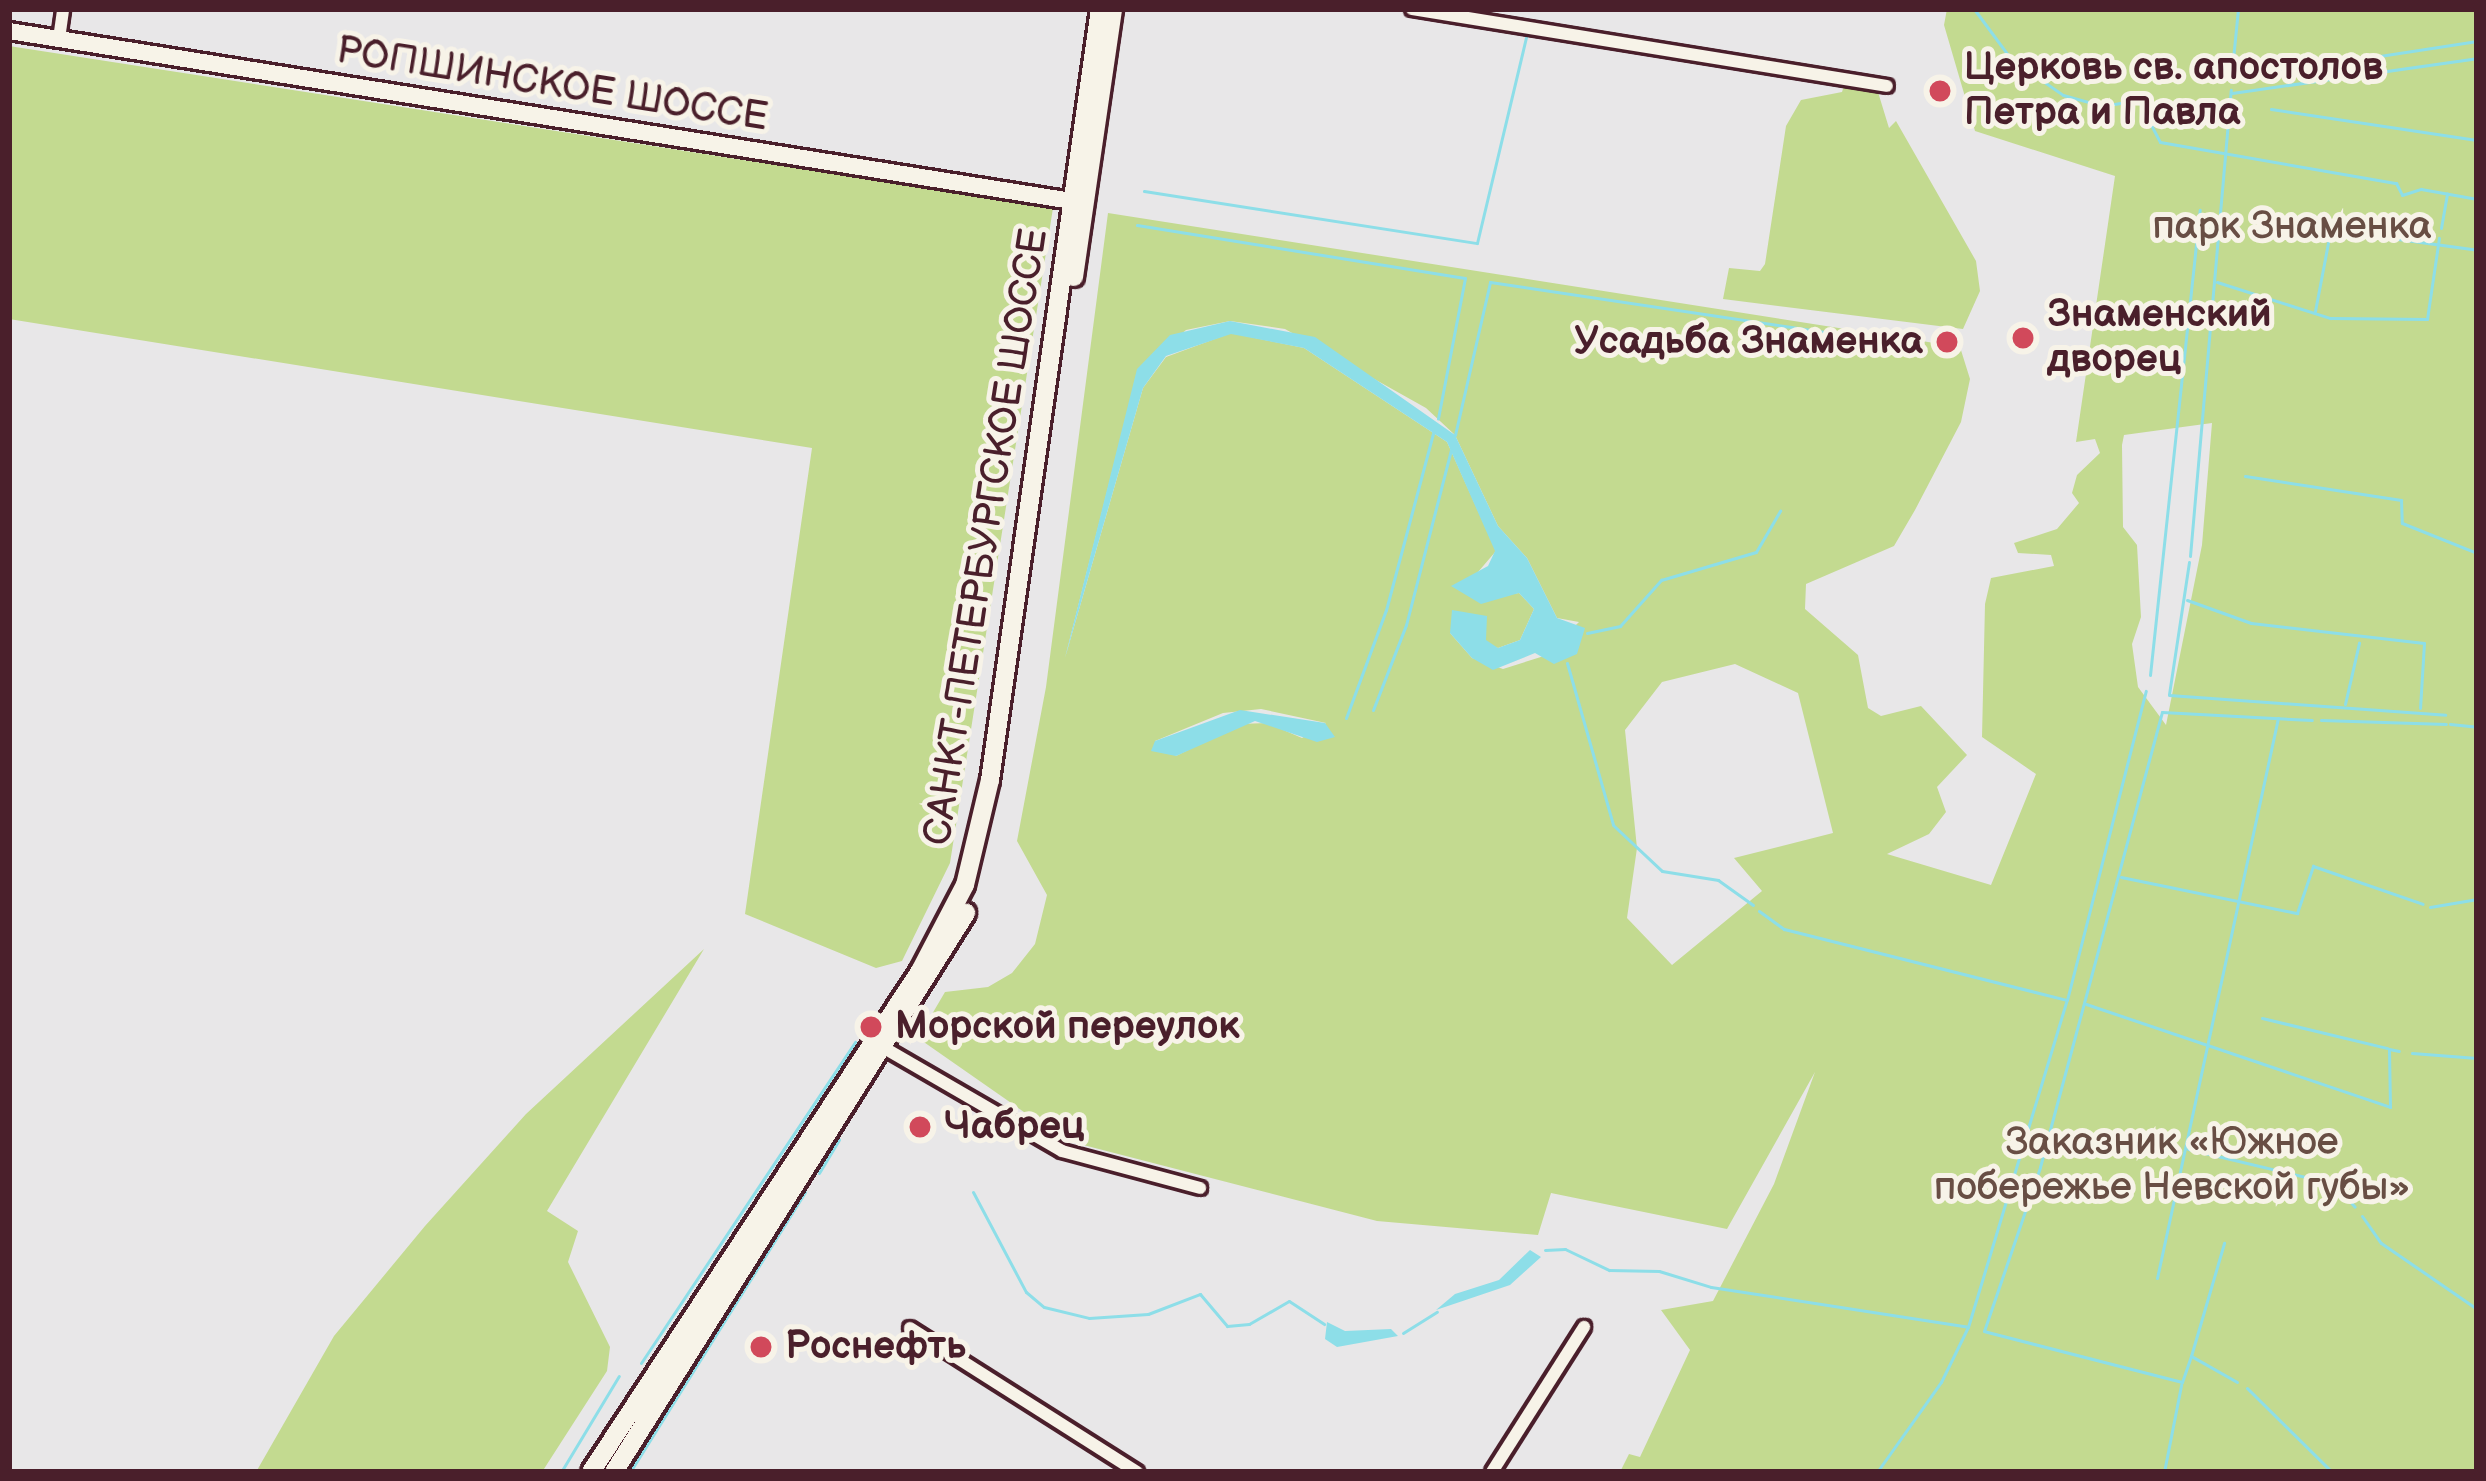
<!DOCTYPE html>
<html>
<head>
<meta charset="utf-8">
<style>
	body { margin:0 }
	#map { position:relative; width:2486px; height:1481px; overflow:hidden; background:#e8e7e8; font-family:"Balsamiq Sans",sans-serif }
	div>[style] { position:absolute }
	.green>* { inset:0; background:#c3da90 }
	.water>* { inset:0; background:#8ddee8 }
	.stream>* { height:3px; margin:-1.5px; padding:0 1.5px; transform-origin:1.5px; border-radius:1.5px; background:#8ddee8 }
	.roads { filter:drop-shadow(3px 0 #4a1f2b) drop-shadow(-3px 0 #4a1f2b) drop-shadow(0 3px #4a1f2b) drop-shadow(0 -3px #4a1f2b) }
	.minor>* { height:12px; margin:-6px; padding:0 6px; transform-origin:6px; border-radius:6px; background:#f7f3e8 }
	.secondary>* { height:16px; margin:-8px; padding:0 8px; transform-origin:8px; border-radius:8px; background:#f7f3e8 }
	.primary>* { height:18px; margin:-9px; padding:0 9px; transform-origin:9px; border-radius:9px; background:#f7f3e8 }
	.dots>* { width:33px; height:33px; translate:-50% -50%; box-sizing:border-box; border:6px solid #f7f3e8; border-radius:50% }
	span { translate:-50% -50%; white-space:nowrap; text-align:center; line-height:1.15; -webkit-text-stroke:10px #f7f3e8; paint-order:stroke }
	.poi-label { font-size:39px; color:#4a1f2b; font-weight:700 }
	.left { translate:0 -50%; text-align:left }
	.right { translate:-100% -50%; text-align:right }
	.street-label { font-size:39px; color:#4a1f2b }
	.park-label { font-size:39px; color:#684e44 }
	.frame { position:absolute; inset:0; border:12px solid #4a1f2b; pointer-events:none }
</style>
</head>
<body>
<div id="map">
	<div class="green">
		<i style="clip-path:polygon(evenodd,1947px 9px,2477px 9px,2477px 1472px,1620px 1472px,1629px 1454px,1640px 1457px,1690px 1350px,1661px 1310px,1713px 1301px,1774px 1184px,1815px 1072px,1727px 1229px,1551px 1193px,1538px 1235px,1377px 1221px,1064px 1140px,918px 1038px,945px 992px,988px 987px,1012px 973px,1035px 944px,1047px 895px,1017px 841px,1046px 687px,1108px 213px,1960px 347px,1970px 379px,1961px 422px,1915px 510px,1894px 546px,1806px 584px,1805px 609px,1858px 655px,1868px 708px,1881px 716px,1921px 706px,1967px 755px,1937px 787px,1946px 812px,1929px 834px,1887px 854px,1991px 885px,2036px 774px,1982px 737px,1985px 604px,1991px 578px,2054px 566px,2051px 555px,2018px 553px,2014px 543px,2057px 529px,2079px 503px,2072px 493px,2077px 475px,2100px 453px,2095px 439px,2076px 442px,2115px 176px,1975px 131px,1944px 25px,1947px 9px,1230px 321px,1285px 329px,1426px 408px,1455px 435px,1498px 526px,1527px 558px,1557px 618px,1579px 622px,1544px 656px,1503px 669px,1472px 658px,1450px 633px,1498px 648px,1520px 640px,1534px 609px,1519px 593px,1498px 596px,1478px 572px,1496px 551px,1447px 442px,1304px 348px,1231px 333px,1166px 357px,1143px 388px,1065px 658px,1138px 369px,1186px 330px,1230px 321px,1947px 9px,2212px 423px,2202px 545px,2166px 725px,2138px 687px,2132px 644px,2141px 617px,2137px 545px,2123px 527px,2122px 445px,2124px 435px,2212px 423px,1947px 9px,1735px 664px,1798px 693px,1833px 833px,1734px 858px,1762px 891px,1672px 965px,1627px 918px,1637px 848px,1625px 730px,1662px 682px,1735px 664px,1947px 9px,1261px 709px,1326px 723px,1302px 738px,1267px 723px,1240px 724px,1176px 756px,1155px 741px,1223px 713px,1261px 709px)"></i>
		<i style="clip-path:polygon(9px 46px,1053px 208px,950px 863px,902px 961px,876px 968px,745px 914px,812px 448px,9px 319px)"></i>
		<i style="clip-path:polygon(1859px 73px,1874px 79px,1889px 128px,1896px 121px,1976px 261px,1980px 291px,1963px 329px,1723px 299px,1729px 268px,1760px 271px,1765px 264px,1786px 126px,1801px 100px,1842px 92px,1847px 76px)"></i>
		<i style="clip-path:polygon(704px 949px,547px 1211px,578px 1231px,568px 1262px,610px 1347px,607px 1371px,542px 1472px,256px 1472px,334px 1336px,425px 1226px,526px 1114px)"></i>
	</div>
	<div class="water">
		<i style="clip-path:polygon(1230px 321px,1315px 337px,1455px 435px,1498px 526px,1527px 558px,1557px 618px,1585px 628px,1577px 654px,1554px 664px,1535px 653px,1493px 670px,1472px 658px,1450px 633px,1452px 610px,1487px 616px,1486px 640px,1498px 648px,1520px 640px,1534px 609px,1519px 593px,1481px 604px,1451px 586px,1488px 566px,1495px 551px,1447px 442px,1304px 348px,1231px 334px,1166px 356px,1143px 388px,1065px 658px,1137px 369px,1170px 335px)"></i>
		<i style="clip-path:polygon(1240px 710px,1325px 723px,1335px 737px,1317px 742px,1255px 721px,1176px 756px,1151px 751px,1155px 741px)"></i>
		<i style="clip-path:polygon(1530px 1250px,1541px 1257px,1510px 1285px,1436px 1310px,1455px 1294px,1499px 1280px)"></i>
		<i style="clip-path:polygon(1327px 1322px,1345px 1331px,1391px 1329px,1398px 1336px,1337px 1347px,1325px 1339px)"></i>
	</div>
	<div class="stream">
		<i style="left:1974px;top:9px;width:62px;rotate:53.5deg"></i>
		<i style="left:2011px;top:59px;width:63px;rotate:34.7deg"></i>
		<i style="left:2063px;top:95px;width:41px;rotate:15.4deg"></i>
		<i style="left:2103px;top:106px;width:36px;rotate:-10deg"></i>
		<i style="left:2138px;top:100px;width:47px;rotate:62.4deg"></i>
		<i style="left:2160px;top:142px;width:240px;rotate:9.9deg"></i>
		<i style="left:2396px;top:183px;width:13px;rotate:63deg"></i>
		<i style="left:2402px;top:195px;width:20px;rotate:-18deg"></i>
		<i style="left:2421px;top:189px;width:57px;rotate:10.1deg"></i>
		<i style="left:2231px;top:79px;width:249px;rotate:-8.8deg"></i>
		<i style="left:2231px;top:79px;width:70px;rotate:-84.3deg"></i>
		<i style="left:2232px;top:93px;width:247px;rotate:-8.1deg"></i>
		<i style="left:2271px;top:109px;width:208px;rotate:8.6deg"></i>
		<i style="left:1144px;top:191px;width:337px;rotate:8.9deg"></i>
		<i style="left:1477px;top:243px;width:212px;rotate:-76.6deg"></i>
		<i style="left:2259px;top:220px;width:220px;rotate:7.8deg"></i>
		<i style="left:1137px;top:225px;width:332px;rotate:9.2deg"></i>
		<i style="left:1465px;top:278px;width:143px;rotate:100.9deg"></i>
		<i style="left:2441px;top:228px;width:35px;rotate:-80deg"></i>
		<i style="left:2217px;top:282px;width:119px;rotate:17.7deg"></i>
		<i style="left:2330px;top:318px;width:97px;rotate:0.6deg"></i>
		<i style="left:2427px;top:319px;width:82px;rotate:-81.6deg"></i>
		<i style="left:2315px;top:311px;width:80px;rotate:-79.2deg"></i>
		<i style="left:2475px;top:340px;width:4px;rotate:-56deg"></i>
		<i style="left:1455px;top:435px;width:157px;rotate:-77.1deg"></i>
		<i style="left:1490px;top:282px;width:337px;rotate:8.5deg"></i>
		<i style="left:2245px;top:476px;width:158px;rotate:8.7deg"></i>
		<i style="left:2401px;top:500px;width:23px;rotate:88deg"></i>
		<i style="left:2402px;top:523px;width:81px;rotate:21.8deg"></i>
		<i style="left:2190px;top:556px;width:468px;rotate:-85deg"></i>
		<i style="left:2189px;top:562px;width:134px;rotate:98.6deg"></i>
		<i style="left:2169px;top:695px;width:277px;rotate:4.1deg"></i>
		<i style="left:2187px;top:600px;width:68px;rotate:19.8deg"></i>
		<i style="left:2251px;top:623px;width:174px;rotate:6.6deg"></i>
		<i style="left:2424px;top:643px;width:65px;rotate:93.5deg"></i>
		<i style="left:1587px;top:633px;width:34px;rotate:-12deg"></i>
		<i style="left:1620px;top:626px;width:62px;rotate:-48.3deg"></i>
		<i style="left:1661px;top:580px;width:99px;rotate:-16.4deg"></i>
		<i style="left:1756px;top:552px;width:48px;rotate:-59.7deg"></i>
		<i style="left:1567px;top:663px;width:168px;rotate:74.1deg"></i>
		<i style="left:1613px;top:825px;width:67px;rotate:43.2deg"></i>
		<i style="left:1662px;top:871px;width:57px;rotate:9.1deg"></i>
		<i style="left:1718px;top:880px;width:43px;rotate:35.5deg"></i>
		<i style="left:2150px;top:675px;width:468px;rotate:-83.9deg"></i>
		<i style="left:2345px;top:704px;width:63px;rotate:-77.1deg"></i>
		<i style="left:1373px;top:710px;width:91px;rotate:-68.8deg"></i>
		<i style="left:1406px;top:625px;width:181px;rotate:-75.6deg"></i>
		<i style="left:1346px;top:718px;width:115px;rotate:-69.7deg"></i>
		<i style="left:1386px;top:610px;width:186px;rotate:-75.1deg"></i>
		<i style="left:2321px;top:720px;width:125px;rotate:1.8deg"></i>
		<i style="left:2450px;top:724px;width:27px;rotate:6deg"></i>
		<i style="left:2121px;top:877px;width:180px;rotate:11.6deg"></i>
		<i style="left:2297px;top:913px;width:50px;rotate:-71.2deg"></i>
		<i style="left:2313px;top:866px;width:116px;rotate:19.1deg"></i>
		<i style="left:2430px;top:907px;width:48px;rotate:-9.7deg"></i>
		<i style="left:1759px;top:911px;width:31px;rotate:36deg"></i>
		<i style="left:1784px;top:929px;width:291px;rotate:14.1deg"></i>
		<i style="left:2086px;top:1004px;width:321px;rotate:18.7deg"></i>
		<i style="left:2390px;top:1107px;width:58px;rotate:-91deg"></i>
		<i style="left:2389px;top:1049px;width:10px;rotate:11deg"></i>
		<i style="left:2262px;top:1018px;width:129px;rotate:13.5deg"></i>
		<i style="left:2412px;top:1053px;width:65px;rotate:4.4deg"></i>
		<i style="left:2188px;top:1149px;width:151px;rotate:13.4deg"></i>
		<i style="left:2335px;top:1184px;width:30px;rotate:49deg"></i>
		<i style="left:819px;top:1173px;width:39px;rotate:-59deg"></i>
		<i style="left:973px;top:1192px;width:113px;rotate:62.1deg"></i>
		<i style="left:1026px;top:1292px;width:23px;rotate:40deg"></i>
		<i style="left:1044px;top:1307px;width:46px;rotate:13.7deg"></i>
		<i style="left:1089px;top:1318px;width:59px;rotate:-3.9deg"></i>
		<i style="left:1148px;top:1314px;width:56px;rotate:-21deg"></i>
		<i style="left:1200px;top:1294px;width:42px;rotate:49.8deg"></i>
		<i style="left:1227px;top:1326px;width:22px;rotate:-5deg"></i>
		<i style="left:1249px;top:1324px;width:46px;rotate:-29.9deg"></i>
		<i style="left:1289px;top:1301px;width:42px;rotate:33.3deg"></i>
		<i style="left:2362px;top:1216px;width:33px;rotate:55deg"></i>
		<i style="left:2381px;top:1243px;width:116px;rotate:34.5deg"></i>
		<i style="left:1545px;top:1250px;width:20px;rotate:-3deg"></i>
		<i style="left:1565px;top:1249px;width:49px;rotate:25.5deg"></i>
		<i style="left:1609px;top:1270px;width:50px;rotate:1.1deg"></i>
		<i style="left:1659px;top:1271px;width:54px;rotate:17.1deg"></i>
		<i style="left:1711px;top:1287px;width:260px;rotate:8.8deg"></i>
		<i style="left:2157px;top:1278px;width:573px;rotate:-77.81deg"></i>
		<i style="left:1403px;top:1333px;width:40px;rotate:-32deg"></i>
		<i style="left:2191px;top:1356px;width:118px;rotate:-73.7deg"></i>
		<i style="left:641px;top:1363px;width:386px;rotate:-56.3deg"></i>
		<i style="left:2237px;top:1382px;width:53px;rotate:-150.5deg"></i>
		<i style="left:2191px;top:1356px;width:28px;rotate:109deg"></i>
		<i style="left:2182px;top:1382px;width:204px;rotate:-165.6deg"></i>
		<i style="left:1984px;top:1331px;width:173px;rotate:-71.1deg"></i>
		<i style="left:2040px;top:1167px;width:471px;rotate:-75deg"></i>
		<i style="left:2162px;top:712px;width:150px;rotate:3.1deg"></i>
		<i style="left:2247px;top:1388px;width:120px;rotate:44.7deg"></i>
		<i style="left:561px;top:1472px;width:112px;rotate:-58.9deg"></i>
		<i style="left:630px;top:1472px;width:330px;rotate:-58deg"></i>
		<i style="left:1877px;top:1472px;width:110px;rotate:-54.6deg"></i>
		<i style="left:1941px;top:1382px;width:61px;rotate:-63.9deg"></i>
		<i style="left:1968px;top:1327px;width:342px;rotate:-73.2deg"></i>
		<i style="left:2067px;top:1000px;width:319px;rotate:-75.7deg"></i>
		<i style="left:2164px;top:1472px;width:89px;rotate:-78.9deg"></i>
	</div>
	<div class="roads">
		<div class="minor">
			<i style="left:1412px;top:9px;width:481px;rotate:9.2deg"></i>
			<i style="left:59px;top:39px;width:30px;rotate:-82deg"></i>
			<i style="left:886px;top:1049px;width:203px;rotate:30.1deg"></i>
			<i style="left:1062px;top:1151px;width:143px;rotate:15deg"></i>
			<i style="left:910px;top:1328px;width:269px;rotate:32.4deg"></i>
			<i style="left:1492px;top:1472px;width:172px;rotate:-57.6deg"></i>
		</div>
		<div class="secondary">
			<i style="left:9px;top:31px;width:1089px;rotate:9.09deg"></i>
		</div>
		<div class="primary">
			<i style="left:1074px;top:277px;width:271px;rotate:-81.7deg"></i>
			<i style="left:591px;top:1472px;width:599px;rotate:-56.71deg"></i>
			<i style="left:920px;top:971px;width:97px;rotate:-62.4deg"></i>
			<i style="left:965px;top:885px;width:108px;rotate:-76.6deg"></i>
			<i style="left:990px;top:780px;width:779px;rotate:-81.88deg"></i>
			<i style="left:614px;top:1472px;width:661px;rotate:-57.8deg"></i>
		</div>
	</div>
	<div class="dots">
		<i style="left:1940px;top:91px;background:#d1495b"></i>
		<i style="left:2023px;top:338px;background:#d1495b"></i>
		<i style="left:1947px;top:342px;background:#d1495b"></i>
		<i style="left:871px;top:1027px;background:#d1495b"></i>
		<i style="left:920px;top:1127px;background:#d1495b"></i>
		<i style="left:761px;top:1347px;background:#d1495b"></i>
	</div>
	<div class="poi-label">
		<span class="left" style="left:1964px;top:91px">Церковь св. апостолов<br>Петра и Павла</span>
		<span class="left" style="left:2047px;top:338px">Знаменский<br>дворец</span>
		<span class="right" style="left:1923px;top:342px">Усадьба Знаменка</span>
		<span class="left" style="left:895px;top:1027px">Морской переулок</span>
		<span class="left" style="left:944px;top:1127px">Чабрец</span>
		<span class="left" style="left:785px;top:1347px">Роснефть</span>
	</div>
	<div class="street-label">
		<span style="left:552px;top:85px;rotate:9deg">РОПШИНСКОЕ ШОССЕ</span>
		<span style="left:987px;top:537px;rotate:-81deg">САНКТ-ПЕТЕРБУРГСКОЕ ШОССЕ</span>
	</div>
	<div class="park-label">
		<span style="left:2292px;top:227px">парк Знаменка</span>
		<span style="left:2172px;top:1166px">Заказник «Южное<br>побережье Невской губы»</span>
	</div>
	<div class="frame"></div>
</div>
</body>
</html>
